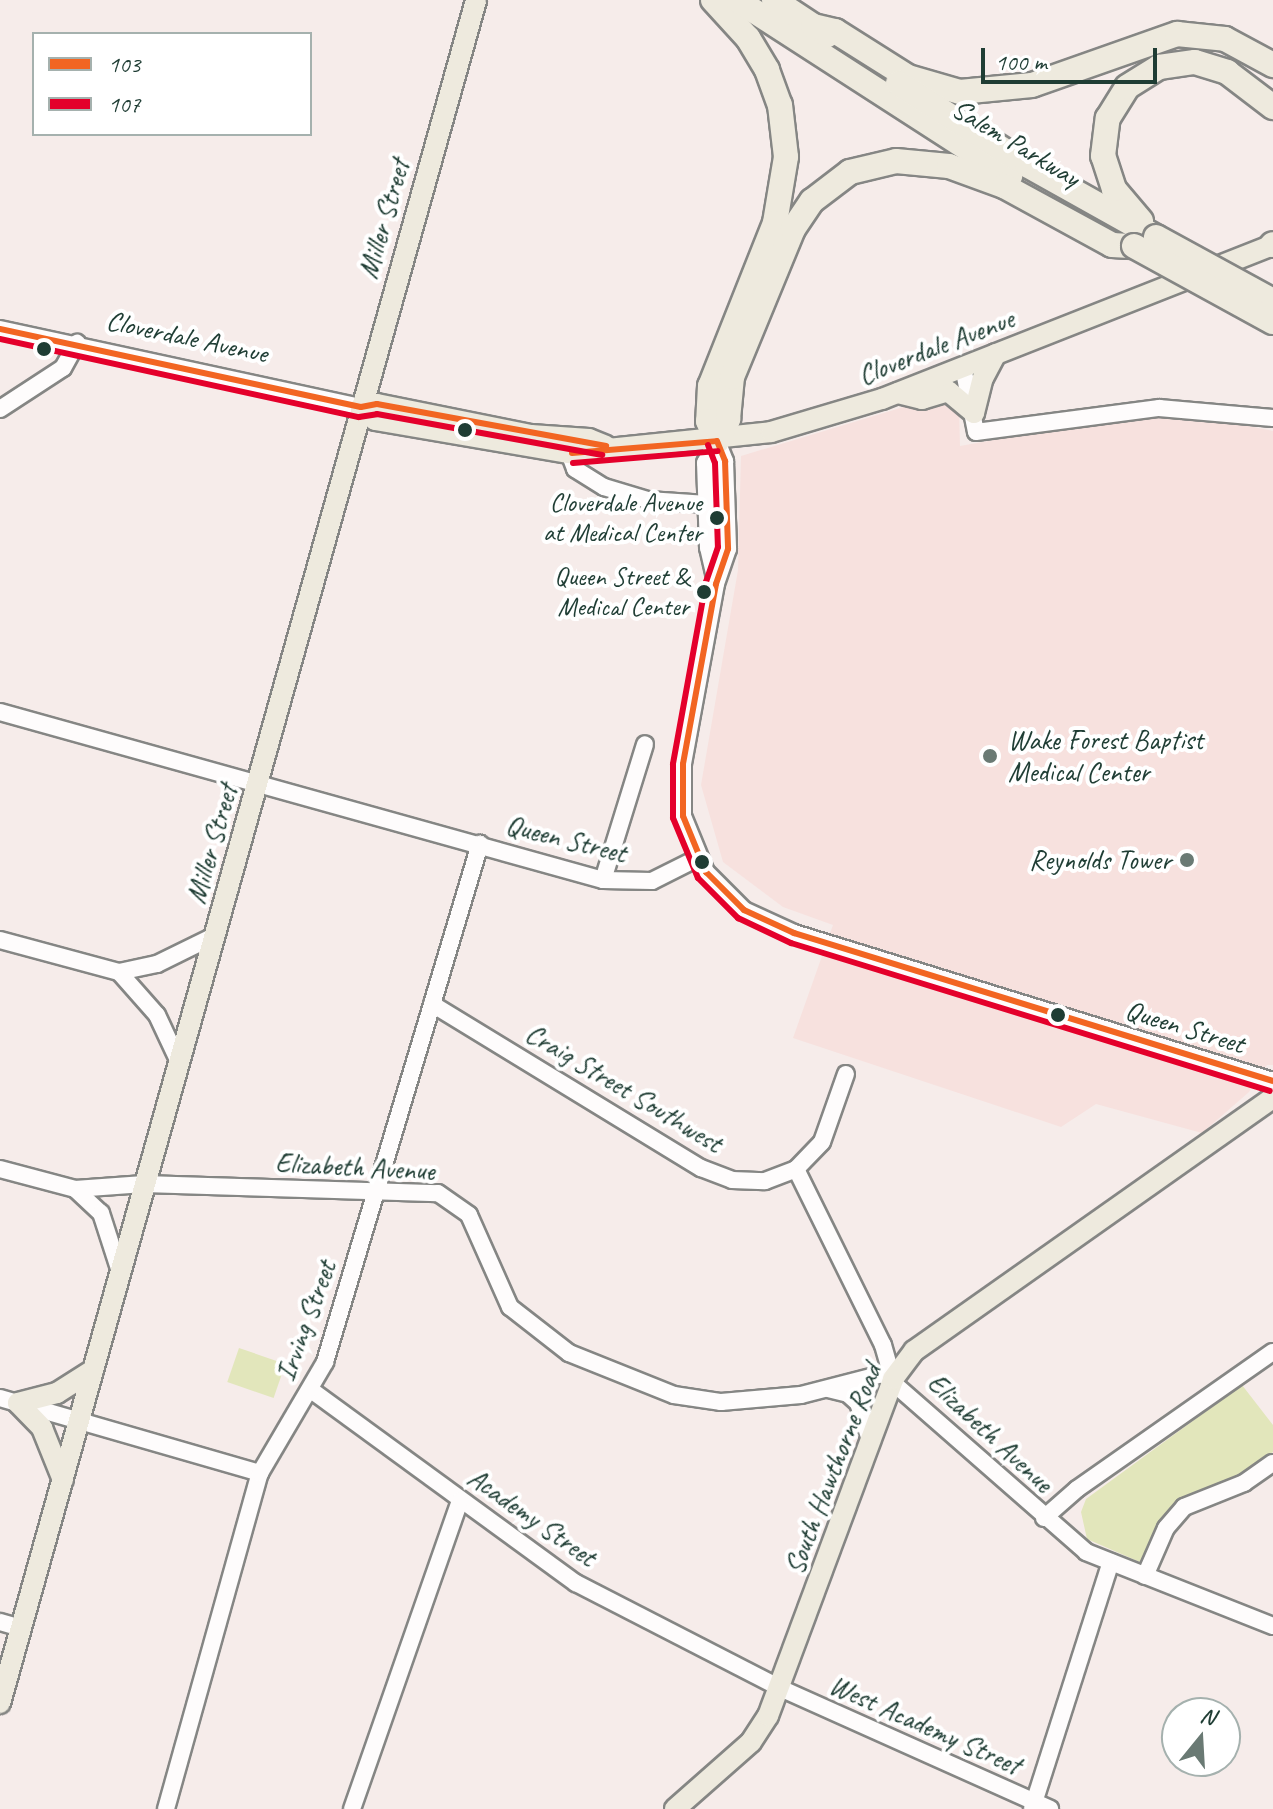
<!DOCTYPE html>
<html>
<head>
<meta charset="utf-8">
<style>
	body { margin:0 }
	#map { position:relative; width:1273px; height:1809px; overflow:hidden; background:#f6ecea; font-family:Caveat,sans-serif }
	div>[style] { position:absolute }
	.built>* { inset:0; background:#f7e1de }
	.green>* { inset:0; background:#e2e6bb; transform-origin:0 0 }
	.roads { filter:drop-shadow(2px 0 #858684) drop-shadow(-2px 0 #858684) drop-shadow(0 2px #858684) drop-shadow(0 -2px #858684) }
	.minor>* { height:16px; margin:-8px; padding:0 8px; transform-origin:8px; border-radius:8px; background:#fefcfc }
	.major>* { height:20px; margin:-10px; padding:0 10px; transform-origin:10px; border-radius:10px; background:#eeeade }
	.highway>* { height:24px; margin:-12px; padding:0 12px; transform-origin:12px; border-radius:12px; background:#eeeade }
	.bridges { filter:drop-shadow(2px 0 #858684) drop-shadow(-2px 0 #858684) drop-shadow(0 2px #858684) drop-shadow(0 -2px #858684) }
	.highway-bridge>* { height:24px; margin:-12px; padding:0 12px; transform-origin:12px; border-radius:12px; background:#eeeade }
	.bus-1>* { height:6px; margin:-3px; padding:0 3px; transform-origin:3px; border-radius:3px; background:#f26522 }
	.bus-2>* { height:6px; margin:-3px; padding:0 3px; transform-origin:3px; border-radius:3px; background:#e4002b }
	.dots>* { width:22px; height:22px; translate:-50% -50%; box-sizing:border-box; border:4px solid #fff; border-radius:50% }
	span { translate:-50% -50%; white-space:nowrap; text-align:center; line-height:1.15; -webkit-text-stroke:8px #fff; paint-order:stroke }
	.bus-label { font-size:26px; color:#1f3d34 }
	.right { translate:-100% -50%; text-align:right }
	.street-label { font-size:28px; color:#1f3d34 }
	.poi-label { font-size:28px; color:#1f3d34 }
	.left { translate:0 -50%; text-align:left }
	.legend { position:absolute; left:32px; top:32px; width:280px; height:104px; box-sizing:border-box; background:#fff; border:2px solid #a5b1ae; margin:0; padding:10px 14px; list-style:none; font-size:24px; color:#1f3d34 }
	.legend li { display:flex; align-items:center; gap:16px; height:40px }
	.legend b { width:40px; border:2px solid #a5b1ae }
	.north { position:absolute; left:1161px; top:1697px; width:80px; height:80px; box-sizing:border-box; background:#fff; border:2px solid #a5b1ae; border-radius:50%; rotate:18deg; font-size:22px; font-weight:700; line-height:32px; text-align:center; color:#1f3d34 }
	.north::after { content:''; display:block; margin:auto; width:28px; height:36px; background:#6a7a74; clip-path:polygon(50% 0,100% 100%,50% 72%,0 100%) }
	.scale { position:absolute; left:981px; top:48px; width:176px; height:36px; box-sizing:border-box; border:4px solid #1f3d34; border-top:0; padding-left:10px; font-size:24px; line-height:28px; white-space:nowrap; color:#1f3d34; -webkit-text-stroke:6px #fff; paint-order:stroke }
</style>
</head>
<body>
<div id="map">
	<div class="built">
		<i style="clip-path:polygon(940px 396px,959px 408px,960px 446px,1124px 417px,1207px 418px,1273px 431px,1273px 1065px,1267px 1065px,1249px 1092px,1202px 1133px,1096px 1104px,1061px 1127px,793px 1038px,833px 925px,783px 907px,723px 862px,701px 785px,738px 570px,741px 456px)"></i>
	</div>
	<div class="green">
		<i style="left:239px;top:1348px;width:49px;height:36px;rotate:19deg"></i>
		<i style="clip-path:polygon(1242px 1385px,1273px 1425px,1273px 1452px,1231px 1481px,1177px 1505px,1156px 1530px,1142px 1563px,1087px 1539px,1081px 1512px,1086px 1499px)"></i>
	</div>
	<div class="roads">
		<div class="minor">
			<i style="left:0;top:329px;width:369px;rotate:12.2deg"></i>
			<i style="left:963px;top:367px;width:66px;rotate:78.7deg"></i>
			<i style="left:976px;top:432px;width:185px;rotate:-7.5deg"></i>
			<i style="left:1159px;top:408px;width:114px;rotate:5deg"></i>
			<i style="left:0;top:409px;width:75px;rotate:-33.1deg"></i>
			<i style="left:63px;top:368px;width:29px;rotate:-61deg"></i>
			<i style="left:717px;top:441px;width:22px;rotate:68deg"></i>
			<i style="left:725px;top:461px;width:88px;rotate:88deg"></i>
			<i style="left:728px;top:549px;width:37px;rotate:109deg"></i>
			<i style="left:716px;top:584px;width:183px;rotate:100.4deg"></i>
			<i style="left:683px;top:764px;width:52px;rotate:90deg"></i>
			<i style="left:683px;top:816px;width:61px;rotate:67.7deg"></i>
			<i style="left:706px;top:872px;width:54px;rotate:45deg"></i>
			<i style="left:744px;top:910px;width:55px;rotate:24.7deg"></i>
			<i style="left:794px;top:933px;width:501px;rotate:17.17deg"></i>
			<i style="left:569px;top:453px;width:17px;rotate:69deg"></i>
			<i style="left:575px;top:469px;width:34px;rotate:32deg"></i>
			<i style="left:604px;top:487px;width:46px;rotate:16.5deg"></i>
			<i style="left:648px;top:500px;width:59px;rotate:3.9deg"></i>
			<i style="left:716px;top:582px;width:35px;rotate:-103deg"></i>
			<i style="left:708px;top:548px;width:85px;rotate:-92deg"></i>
			<i style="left:705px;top:463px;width:25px;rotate:-61deg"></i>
			<i style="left:0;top:712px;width:626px;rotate:15.57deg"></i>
			<i style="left:603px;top:880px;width:49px;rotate:1.2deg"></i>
			<i style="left:652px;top:881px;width:51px;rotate:-26.6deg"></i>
			<i style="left:603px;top:880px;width:142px;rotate:-72.8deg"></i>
			<i style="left:0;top:940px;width:123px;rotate:15.1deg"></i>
			<i style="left:119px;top:972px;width:39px;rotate:-12deg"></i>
			<i style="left:157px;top:964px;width:66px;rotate:-26.2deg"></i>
			<i style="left:119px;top:972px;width:57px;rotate:48.5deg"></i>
			<i style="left:157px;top:1015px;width:52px;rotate:64.9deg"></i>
			<i style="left:432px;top:1004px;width:315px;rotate:31.4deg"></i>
			<i style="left:701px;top:1168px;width:33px;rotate:21deg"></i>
			<i style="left:732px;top:1180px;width:33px;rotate:2deg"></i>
			<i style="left:765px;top:1181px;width:33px;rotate:-21deg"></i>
			<i style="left:796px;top:1169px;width:37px;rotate:-46deg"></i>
			<i style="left:822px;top:1142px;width:72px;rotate:-70.6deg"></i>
			<i style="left:0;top:1169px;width:78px;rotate:14.9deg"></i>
			<i style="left:75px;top:1189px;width:69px;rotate:-4.1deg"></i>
			<i style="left:144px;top:1184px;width:294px;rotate:1.8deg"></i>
			<i style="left:438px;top:1193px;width:38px;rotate:35deg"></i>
			<i style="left:469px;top:1215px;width:101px;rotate:66deg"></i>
			<i style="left:510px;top:1307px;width:75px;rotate:37.9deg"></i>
			<i style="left:569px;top:1353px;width:113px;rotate:21.8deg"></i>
			<i style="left:674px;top:1395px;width:48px;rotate:8.5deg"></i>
			<i style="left:721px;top:1402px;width:80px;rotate:-5deg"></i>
			<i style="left:801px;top:1395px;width:85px;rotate:-14.4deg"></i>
			<i style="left:883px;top:1374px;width:270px;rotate:41.2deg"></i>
			<i style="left:1086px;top:1552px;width:201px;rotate:21.6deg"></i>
			<i style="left:796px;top:1169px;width:196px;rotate:63.7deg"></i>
			<i style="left:883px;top:1345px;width:35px;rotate:74deg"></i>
			<i style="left:75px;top:1189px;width:35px;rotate:43deg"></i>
			<i style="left:101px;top:1213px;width:62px;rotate:72.1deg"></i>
			<i style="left:828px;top:1389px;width:21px;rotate:14deg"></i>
			<i style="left:848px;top:1394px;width:13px;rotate:42deg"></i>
			<i style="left:858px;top:1403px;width:39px;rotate:72deg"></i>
			<i style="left:311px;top:1390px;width:328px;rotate:36.1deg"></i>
			<i style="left:576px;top:1583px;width:229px;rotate:27.2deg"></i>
			<i style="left:780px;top:1688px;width:296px;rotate:24.1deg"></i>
			<i style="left:0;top:1398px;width:271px;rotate:16.1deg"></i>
			<i style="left:1044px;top:1518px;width:44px;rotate:-41.3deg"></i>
			<i style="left:1077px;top:1489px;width:239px;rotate:-35deg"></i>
			<i style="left:1145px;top:1576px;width:52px;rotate:-66.4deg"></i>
			<i style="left:1166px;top:1528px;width:28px;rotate:-49deg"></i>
			<i style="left:1184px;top:1507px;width:65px;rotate:-21.8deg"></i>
			<i style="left:1244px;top:1483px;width:35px;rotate:-35deg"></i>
			<i style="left:0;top:1622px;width:22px;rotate:16deg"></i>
			<i style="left:166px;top:1809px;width:349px;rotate:-74.4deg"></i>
			<i style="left:260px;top:1473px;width:129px;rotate:-59.6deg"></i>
			<i style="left:325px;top:1362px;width:541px;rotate:-73.34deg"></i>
			<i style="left:352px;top:1809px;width:327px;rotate:-70.7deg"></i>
			<i style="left:1032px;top:1809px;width:259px;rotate:-72.3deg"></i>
		</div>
		<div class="major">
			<i style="left:898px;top:393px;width:25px;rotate:14deg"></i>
			<i style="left:922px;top:399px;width:27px;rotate:-17deg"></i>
			<i style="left:948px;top:391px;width:34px;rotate:40deg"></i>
			<i style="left:361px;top:407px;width:19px;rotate:43deg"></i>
			<i style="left:375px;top:420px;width:197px;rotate:9.7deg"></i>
			<i style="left:569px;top:453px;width:203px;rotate:-5.9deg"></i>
			<i style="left:771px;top:432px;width:116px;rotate:-16.6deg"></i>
			<i style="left:882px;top:399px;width:420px;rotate:-21.5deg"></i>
			<i style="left:361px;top:407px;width:16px;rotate:-11deg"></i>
			<i style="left:377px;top:404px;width:157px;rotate:11.4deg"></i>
			<i style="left:531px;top:435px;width:58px;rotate:3.9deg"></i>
			<i style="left:589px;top:439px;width:18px;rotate:22deg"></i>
			<i style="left:974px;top:413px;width:36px;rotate:-76deg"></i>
			<i style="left:983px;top:378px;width:27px;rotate:-62deg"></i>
			<i style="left:18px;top:1403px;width:35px;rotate:46deg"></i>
			<i style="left:42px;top:1428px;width:56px;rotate:68deg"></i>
			<i style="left:18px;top:1403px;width:40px;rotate:-14.4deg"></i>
			<i style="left:57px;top:1393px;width:43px;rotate:-32.6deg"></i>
			<i style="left:0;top:1703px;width:1768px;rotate:-74.38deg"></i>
			<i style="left:675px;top:1809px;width:101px;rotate:-41.4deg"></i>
			<i style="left:751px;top:1742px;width:31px;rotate:-57deg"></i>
			<i style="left:768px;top:1716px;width:359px;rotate:-69.6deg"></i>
			<i style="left:893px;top:1379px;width:35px;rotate:-53deg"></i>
			<i style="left:914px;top:1351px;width:439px;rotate:-35.2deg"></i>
		</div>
		<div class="highway">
			<i style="left:713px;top:0;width:52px;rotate:47.4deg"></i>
			<i style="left:748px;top:38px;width:37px;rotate:59deg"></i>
			<i style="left:767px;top:70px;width:37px;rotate:70deg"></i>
			<i style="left:780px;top:105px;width:52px;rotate:83.4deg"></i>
			<i style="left:786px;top:157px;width:67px;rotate:99.5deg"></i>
			<i style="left:775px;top:223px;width:175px;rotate:111.7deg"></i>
			<i style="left:710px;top:386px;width:35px;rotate:93deg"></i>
			<i style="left:708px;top:421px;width:22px;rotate:66deg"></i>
			<i style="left:737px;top:0;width:325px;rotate:32.8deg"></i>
			<i style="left:774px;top:0;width:64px;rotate:33.4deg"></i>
			<i style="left:813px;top:26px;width:23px;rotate:13deg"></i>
			<i style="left:835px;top:31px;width:86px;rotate:32.2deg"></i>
			<i style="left:908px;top:77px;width:54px;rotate:16.1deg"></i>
			<i style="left:960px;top:92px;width:72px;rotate:-5.6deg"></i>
			<i style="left:1032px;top:85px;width:154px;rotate:-19.4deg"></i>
			<i style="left:1177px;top:34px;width:48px;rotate:5.9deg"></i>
			<i style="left:1225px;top:39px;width:55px;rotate:28.4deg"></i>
			<i style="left:898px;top:83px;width:153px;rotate:32.4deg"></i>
			<i style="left:1027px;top:165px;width:148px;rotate:29.2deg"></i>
			<i style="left:1141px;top:221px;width:42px;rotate:-130.2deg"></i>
			<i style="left:1114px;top:189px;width:35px;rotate:-108deg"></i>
			<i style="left:1103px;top:156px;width:38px;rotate:-83deg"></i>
			<i style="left:1108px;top:118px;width:36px;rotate:-58deg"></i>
			<i style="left:1127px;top:87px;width:38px;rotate:-32deg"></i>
			<i style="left:1159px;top:67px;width:36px;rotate:-8deg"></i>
			<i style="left:1195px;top:62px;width:34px;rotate:17deg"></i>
			<i style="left:1227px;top:72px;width:58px;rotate:37.3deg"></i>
			<i style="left:1272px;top:245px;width:1px;rotate:-45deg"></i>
			<i style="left:717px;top:441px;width:25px;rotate:-63deg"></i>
			<i style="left:728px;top:419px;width:42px;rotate:-84.6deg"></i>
			<i style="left:732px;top:377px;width:160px;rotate:-67.6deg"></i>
			<i style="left:793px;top:229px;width:34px;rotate:-56deg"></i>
			<i style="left:812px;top:201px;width:48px;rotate:-37.3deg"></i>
			<i style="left:850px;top:172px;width:47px;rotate:-13.4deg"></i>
			<i style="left:896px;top:161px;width:53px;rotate:5.4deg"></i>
			<i style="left:949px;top:166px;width:59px;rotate:20deg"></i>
			<i style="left:1004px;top:186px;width:123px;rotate:28.6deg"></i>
			<i style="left:1112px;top:245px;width:22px;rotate:3deg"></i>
		</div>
	</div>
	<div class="bridges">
		<div class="highway-bridge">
			<i style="left:1156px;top:237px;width:133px;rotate:28.7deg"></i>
			<i style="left:1134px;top:246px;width:158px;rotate:28.7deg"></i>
		</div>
	</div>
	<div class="bus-1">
		<i style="left:0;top:329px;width:369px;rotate:12.2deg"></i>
		<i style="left:361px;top:407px;width:16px;rotate:-11deg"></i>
		<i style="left:377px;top:404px;width:233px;rotate:10.4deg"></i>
		<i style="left:717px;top:441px;width:22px;rotate:68deg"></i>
		<i style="left:725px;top:461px;width:88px;rotate:88deg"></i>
		<i style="left:728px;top:549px;width:37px;rotate:109deg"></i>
		<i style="left:716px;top:584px;width:183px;rotate:100.4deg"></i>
		<i style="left:683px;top:764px;width:52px;rotate:90deg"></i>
		<i style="left:683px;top:816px;width:61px;rotate:67.7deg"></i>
		<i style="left:706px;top:872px;width:54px;rotate:45deg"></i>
		<i style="left:744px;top:910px;width:55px;rotate:24.7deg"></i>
		<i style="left:794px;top:933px;width:501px;rotate:17.17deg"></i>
		<i style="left:572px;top:453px;width:145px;rotate:-4.7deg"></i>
	</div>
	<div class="bus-2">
		<i style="left:0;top:339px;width:367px;rotate:12.3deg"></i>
		<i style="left:359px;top:417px;width:18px;rotate:-9deg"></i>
		<i style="left:377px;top:414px;width:229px;rotate:10.3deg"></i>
		<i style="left:708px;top:445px;width:19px;rotate:69deg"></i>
		<i style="left:715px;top:463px;width:84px;rotate:88deg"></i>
		<i style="left:718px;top:547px;width:37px;rotate:109deg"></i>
		<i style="left:706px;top:582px;width:185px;rotate:100.3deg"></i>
		<i style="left:673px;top:764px;width:54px;rotate:90deg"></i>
		<i style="left:673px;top:818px;width:65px;rotate:67.4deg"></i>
		<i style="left:698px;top:878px;width:57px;rotate:45deg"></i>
		<i style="left:738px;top:918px;width:59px;rotate:25.3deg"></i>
		<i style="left:791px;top:943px;width:501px;rotate:17.17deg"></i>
		<i style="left:573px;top:463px;width:145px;rotate:-4.7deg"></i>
	</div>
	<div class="dots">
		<i style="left:44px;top:349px;background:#1f3d34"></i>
		<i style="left:465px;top:430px;background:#1f3d34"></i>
		<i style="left:717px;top:518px;background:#1f3d34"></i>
		<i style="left:704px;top:592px;background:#1f3d34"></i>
		<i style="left:990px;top:756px;background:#6a7a74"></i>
		<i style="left:1187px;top:860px;background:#6a7a74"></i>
		<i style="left:702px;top:862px;background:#1f3d34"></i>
		<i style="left:1058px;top:1015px;background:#1f3d34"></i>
	</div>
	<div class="bus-label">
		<span class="right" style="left:702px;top:518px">Cloverdale Avenue<br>at Medical Center</span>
		<span class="right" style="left:689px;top:592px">Queen Street &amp;<br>Medical Center</span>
	</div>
	<div class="street-label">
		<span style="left:1016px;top:143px;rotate:31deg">Salem Parkway</span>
		<span style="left:384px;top:219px;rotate:-74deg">Miller Street</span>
		<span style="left:187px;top:337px;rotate:12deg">Cloverdale Avenue</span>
		<span style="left:936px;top:347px;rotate:-21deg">Cloverdale Avenue</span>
		<span style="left:566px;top:839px;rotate:14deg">Queen Street</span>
		<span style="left:212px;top:844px;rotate:-74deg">Miller Street</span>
		<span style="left:1185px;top:1027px;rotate:17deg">Queen Street</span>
		<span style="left:624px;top:1088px;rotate:31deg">Craig Street Southwest</span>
		<span style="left:355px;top:1167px;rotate:3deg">Elizabeth Avenue</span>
		<span style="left:306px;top:1321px;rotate:-70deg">Irving Street</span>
		<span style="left:990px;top:1433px;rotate:43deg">Elizabeth Avenue</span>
		<span style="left:833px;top:1469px;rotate:-69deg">South Hawthorne Road</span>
		<span style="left:532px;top:1517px;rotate:35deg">Academy Street</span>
		<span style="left:925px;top:1725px;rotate:24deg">West Academy Street</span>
	</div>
	<div class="poi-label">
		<span class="left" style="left:1008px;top:756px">Wake Forest Baptist<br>Medical Center</span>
		<span class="right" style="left:1171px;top:860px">Reynolds Tower</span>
	</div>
	<ul class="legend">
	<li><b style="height:10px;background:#f26522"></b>103</li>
	<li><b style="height:10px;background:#e4002b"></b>107</li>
	</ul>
	<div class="north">N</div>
	<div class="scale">100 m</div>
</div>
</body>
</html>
